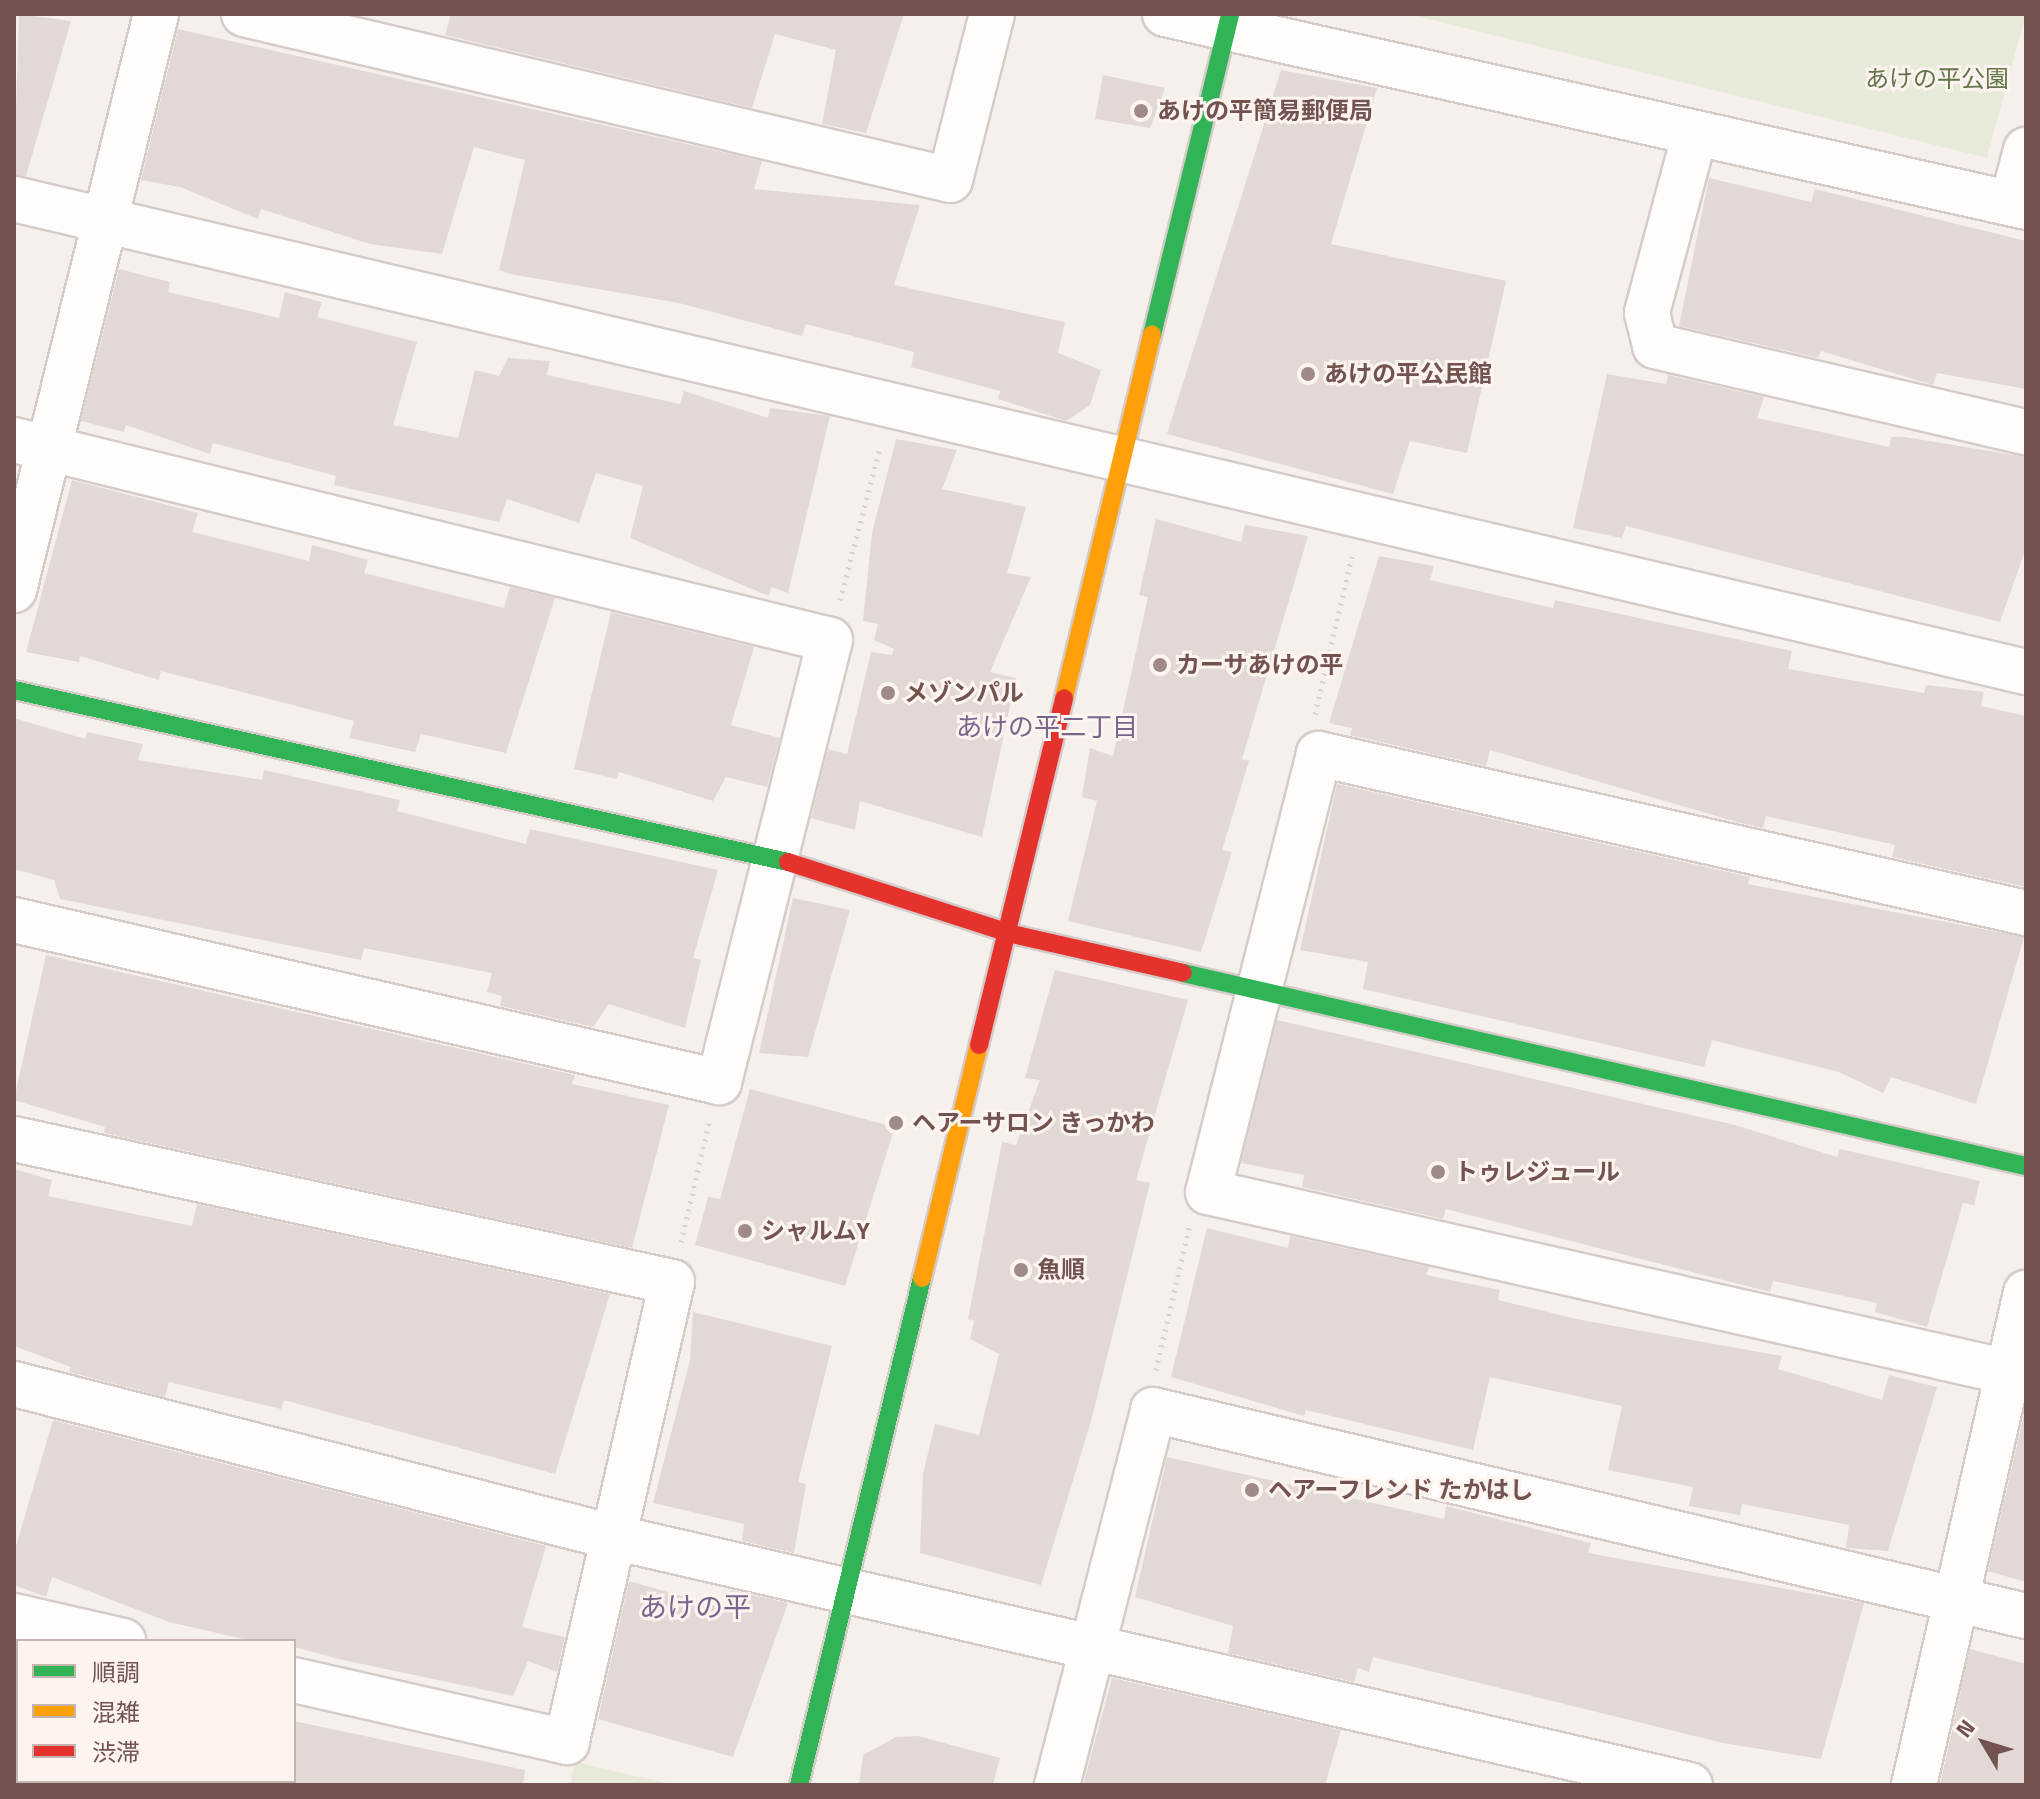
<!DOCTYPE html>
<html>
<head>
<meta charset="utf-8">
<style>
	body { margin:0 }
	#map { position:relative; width:2040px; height:1799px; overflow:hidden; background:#f6f0ed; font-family:"Titillium Web","Noto Sans JP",sans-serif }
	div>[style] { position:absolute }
	.green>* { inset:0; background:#e8ead9 }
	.building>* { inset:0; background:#e2d8d5 }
	.path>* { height:5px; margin-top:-2.5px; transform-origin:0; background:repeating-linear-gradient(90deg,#d9d0d0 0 2px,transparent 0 8px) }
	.roads { filter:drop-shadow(2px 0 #d5ccca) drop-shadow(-2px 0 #d5ccca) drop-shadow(0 2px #d5ccca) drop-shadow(0 -2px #d5ccca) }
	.street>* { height:44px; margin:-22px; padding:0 22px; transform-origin:22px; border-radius:22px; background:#fefdfc }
	.fast>* { height:18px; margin:-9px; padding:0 9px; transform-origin:9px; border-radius:9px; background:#30b455 }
	.slow>* { height:18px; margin:-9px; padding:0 9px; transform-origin:9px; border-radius:9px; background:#ff9f0a }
	.jam>* { height:18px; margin:-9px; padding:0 9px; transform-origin:9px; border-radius:9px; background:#e5322d }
	.dots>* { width:22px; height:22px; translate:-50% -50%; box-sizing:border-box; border:4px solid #fdf4ef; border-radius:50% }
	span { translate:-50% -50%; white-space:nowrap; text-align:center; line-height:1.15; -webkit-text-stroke:6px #fdf4ef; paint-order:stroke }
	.park-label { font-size:24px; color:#627649 }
	.poi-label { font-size:24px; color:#725350; font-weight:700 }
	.left { translate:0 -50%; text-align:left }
	.neighbourhood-label { font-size:26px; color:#77678d }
	.quarter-label { font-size:28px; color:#77678d }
	.frame { position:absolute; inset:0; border:16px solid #725350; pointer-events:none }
	.legend { position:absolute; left:16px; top:1639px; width:280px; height:144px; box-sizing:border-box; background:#fdf4ef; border:2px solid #c5b4af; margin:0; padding:10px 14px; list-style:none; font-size:24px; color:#725350 }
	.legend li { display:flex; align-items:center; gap:16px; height:40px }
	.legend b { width:40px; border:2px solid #c5b4af }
	.north { position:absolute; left:1944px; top:1703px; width:80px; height:80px; -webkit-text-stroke:6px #fdf4ef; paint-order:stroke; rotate:308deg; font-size:22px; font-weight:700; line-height:32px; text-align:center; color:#725350 }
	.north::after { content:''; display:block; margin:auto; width:28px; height:36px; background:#725350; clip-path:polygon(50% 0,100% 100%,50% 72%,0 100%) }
</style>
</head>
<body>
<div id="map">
	<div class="green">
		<i style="clip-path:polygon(1408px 14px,2026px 14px,1987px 158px)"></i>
		<i style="clip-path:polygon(575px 1762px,675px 1785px,570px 1785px)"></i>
	</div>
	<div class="building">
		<i style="clip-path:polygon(19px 14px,71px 21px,26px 176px,14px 175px)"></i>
		<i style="clip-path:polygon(451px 14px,904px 14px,866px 133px,822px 124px,836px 50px,775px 34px,752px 108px,445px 35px)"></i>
		<i style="clip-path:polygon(178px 29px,762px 161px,754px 189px,920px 205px,894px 285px,1065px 322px,1058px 353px,1101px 370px,1090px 405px,1066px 421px,998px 399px,1000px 391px,911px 367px,914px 352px,806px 324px,802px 336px,679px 303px,510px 274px,499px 270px,525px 160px,474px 147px,442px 254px,370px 244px,261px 209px,258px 219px,180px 187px,141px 180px)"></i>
		<i style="clip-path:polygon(1281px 70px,1377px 88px,1331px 244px,1506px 281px,1467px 453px,1410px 441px,1393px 494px,1167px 434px)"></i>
		<i style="clip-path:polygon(1103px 75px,1165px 88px,1150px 128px,1095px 119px)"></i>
		<i style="clip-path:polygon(1709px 178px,1811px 202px,1815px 189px,2026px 241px,2026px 389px,1937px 373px,1933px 385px,1821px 351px,1818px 358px,1679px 326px)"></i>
		<i style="clip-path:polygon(119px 269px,170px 282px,168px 292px,279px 318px,285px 292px,322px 302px,317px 317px,417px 342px,393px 425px,458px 438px,475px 370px,499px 376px,508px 358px,550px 361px,547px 375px,680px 404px,684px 391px,768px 418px,770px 408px,830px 416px,788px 593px,771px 587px,769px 596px,630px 538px,643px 486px,596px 473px,579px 523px,507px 499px,499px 522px,334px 485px,336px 476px,213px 443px,210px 454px,126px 425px,124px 432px,81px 421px)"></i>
		<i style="clip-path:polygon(1607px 374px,1666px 384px,1668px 375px,1764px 397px,1757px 418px,1889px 447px,1891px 437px,1905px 437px,2026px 457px,2026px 548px,2000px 622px,1626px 526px,1622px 538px,1573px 528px)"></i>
		<i style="clip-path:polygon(896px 439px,957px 450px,942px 489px,1026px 507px,1007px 573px,1031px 577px,990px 672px,1016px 678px,982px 837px,860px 801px,855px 830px,811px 818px,828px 749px,847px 754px,871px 652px,892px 655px,894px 649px,874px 640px,878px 624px,863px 621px,872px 533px)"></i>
		<i style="clip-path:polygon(72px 480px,198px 513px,192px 532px,309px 561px,312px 545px,368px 560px,364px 573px,504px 608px,510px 587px,555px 598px,506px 753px,421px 734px,415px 752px,349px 738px,354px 721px,161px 671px,159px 680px,80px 656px,79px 662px,26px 652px)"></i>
		<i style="clip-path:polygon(1156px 519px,1241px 542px,1245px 525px,1308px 536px,1242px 759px,1249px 761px,1222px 850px,1232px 852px,1201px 952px,1068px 921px,1097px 801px,1082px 797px,1090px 748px,1113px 756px,1148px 597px,1139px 595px)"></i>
		<i style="clip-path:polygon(1379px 556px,1434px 566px,1430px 580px,1553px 608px,1555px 600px,1792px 651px,1788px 669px,1924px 693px,1926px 685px,1984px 692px,1981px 706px,2026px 716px,2026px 887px,1892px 857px,1895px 845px,1766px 816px,1763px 828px,1737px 822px,1490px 750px,1486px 766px,1350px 735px,1352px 728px,1329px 723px)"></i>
		<i style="clip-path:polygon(611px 612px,754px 647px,731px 725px,780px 738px,767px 787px,726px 777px,713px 801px,619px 772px,617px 779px,574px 769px)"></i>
		<i style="clip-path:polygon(14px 718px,85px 739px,87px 732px,143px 744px,138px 760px,262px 780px,264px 770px,400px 800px,397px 811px,526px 844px,530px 829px,718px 870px,693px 958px,701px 960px,685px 1028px,609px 1004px,593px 1027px,500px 1006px,502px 996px,487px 992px,492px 973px,364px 948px,361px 960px,60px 899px,54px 880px,14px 869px)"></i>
		<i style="clip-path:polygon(1337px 784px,1750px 877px,1748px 884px,2024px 937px,1976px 1104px,1891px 1077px,1883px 1093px,1839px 1072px,1712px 1040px,1704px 1067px,1363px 989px,1368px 962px,1300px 950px)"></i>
		<i style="clip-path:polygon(793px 898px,850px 910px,808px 1057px,759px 1053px)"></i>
		<i style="clip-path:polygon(46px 955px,575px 1075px,572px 1084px,669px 1105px,632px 1248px,104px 1133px,105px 1127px,14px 1100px)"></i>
		<i style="clip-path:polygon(1055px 970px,1188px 1000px,1136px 1180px,1150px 1183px,1092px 1418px,1041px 1585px,920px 1553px,923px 1474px,935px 1424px,979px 1435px,999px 1354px,970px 1339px,974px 1321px,968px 1319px,1002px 1142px,1016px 1145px,1040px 1080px,1025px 1078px)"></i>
		<i style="clip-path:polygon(1277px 1020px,1735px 1125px,1837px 1157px,1840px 1149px,1980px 1181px,1974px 1205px,1963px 1203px,1927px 1327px,1875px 1312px,1877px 1303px,1773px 1281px,1770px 1292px,1446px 1209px,1443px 1219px,1302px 1187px,1304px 1175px,1241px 1163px)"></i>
		<i style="clip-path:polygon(750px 1089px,895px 1127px,845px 1286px,695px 1245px,708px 1197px,720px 1199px)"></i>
		<i style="clip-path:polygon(14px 1169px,52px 1180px,48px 1196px,192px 1226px,197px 1204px,610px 1294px,555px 1474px,284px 1400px,281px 1409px,169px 1382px,165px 1397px,69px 1372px,71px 1367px,14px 1346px)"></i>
		<i style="clip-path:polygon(1207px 1228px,1288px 1248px,1290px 1236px,1429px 1267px,1426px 1275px,1500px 1290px,1498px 1300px,1581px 1320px,1782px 1356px,1778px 1369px,1882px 1400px,1889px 1375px,1937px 1387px,1888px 1551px,1846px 1548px,1849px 1525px,1742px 1504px,1740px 1515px,1689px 1506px,1693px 1487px,1608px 1470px,1622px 1406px,1490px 1377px,1473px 1450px,1306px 1410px,1304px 1416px,1171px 1377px)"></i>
		<i style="clip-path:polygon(693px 1312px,832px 1346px,798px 1482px,806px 1484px,794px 1553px,742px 1541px,744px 1524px,653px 1503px,690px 1360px)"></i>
		<i style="clip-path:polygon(2026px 1406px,2026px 1582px,1988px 1571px)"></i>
		<i style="clip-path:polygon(53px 1420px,546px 1546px,522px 1627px,565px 1637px,557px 1672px,528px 1661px,513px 1696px,343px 1660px,294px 1647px,294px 1641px,252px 1641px,169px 1622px,52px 1577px,46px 1597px,14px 1585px,14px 1553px)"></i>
		<i style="clip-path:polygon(1167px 1457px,1444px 1519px,1446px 1506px,1591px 1543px,1588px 1553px,1864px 1603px,1821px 1759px,1723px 1743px,1373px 1657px,1369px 1672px,1358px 1668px,1354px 1682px,1228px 1653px,1233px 1626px,1135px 1597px)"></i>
		<i style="clip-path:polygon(629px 1581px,727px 1609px,731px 1590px,788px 1603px,733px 1757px,598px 1719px)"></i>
		<i style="clip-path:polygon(1970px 1649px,2026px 1664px,2026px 1785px,1940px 1785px)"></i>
		<i style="clip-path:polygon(1112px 1678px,1341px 1730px,1325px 1785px,1083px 1785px)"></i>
		<i style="clip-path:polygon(294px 1721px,525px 1770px,523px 1785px,294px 1785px)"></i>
		<i style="clip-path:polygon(918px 1736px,1000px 1758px,993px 1785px,859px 1785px,863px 1755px,896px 1737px)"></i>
	</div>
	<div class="path">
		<i style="left:840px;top:600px;width:158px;rotate:-75.3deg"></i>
		<i style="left:1315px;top:714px;width:162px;rotate:-76.8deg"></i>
		<i style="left:681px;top:1242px;width:122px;rotate:-76.8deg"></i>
		<i style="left:1156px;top:1370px;width:146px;rotate:-76.9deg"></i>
	</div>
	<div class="roads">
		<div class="street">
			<i style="left:244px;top:14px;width:725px;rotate:13.23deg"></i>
			<i style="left:950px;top:180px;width:171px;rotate:-75.8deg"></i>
			<i style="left:1165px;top:14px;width:882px;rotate:12.63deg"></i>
			<i style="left:1694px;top:137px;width:182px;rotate:105deg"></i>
			<i style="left:1647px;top:313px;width:34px;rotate:76deg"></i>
			<i style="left:1655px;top:346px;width:381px;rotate:13.1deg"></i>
			<i style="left:14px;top:199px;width:2067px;rotate:13.23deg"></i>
			<i style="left:2012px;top:203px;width:55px;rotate:-75.2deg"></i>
			<i style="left:14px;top:440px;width:840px;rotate:13.77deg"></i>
			<i style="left:830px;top:640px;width:456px;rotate:104.1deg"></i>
			<i style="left:719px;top:1082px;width:723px;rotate:-167.06deg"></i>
			<i style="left:14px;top:590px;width:593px;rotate:-76.15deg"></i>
			<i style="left:2026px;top:913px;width:725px;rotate:-167.33deg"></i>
			<i style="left:1319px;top:754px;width:452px;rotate:104.2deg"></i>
			<i style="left:1208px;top:1192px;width:838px;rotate:12.68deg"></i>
			<i style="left:14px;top:1139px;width:673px;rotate:12.26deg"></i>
			<i style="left:672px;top:1282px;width:472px;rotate:102.9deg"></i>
			<i style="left:567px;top:1742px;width:280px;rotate:-167.2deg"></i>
			<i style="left:14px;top:1384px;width:618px;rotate:14.33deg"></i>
			<i style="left:613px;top:1537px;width:1105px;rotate:12.97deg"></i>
			<i style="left:14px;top:1616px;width:112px;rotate:12.9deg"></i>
			<i style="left:1057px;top:1785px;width:387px;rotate:-75.6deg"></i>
			<i style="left:1153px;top:1410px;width:897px;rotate:13.28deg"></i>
			<i style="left:1914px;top:1785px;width:505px;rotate:-77.18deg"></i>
		</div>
		<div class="fast">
			<i style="left:1152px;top:335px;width:330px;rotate:-76.3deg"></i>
			<i style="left:14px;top:690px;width:793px;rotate:12.53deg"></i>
			<i style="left:1183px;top:973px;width:865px;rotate:12.9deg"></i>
			<i style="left:799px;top:1785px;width:522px;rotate:-76.36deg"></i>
		</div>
		<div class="slow">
			<i style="left:1064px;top:698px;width:374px;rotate:-76.4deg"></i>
			<i style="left:922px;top:1278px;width:240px;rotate:-76.3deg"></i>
		</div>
		<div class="jam">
			<i style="left:788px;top:862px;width:235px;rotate:17.8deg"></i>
			<i style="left:1012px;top:934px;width:175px;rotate:12.8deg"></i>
			<i style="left:979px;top:1045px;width:357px;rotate:-76.2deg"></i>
		</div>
	</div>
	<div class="dots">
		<i style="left:1141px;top:111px;background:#a08a87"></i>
		<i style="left:1308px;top:374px;background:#a08a87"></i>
		<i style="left:1160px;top:665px;background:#a08a87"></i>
		<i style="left:888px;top:693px;background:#a08a87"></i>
		<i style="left:896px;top:1123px;background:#a08a87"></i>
		<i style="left:1438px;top:1172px;background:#a08a87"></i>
		<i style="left:745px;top:1231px;background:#a08a87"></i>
		<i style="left:1021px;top:1270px;background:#a08a87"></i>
		<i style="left:1252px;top:1490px;background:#a08a87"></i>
	</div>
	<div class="park-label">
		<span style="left:1937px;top:79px">あけの平公園</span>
	</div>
	<div class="poi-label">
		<span class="left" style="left:1157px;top:111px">あけの平簡易郵便局</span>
		<span class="left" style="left:1324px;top:374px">あけの平公民館</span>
		<span class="left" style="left:1176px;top:665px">カーサあけの平</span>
		<span class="left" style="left:904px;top:693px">メゾンパル</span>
		<span class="left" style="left:912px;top:1123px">ヘアーサロン きっかわ</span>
		<span class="left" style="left:1454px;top:1172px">トゥレジュール</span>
		<span class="left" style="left:761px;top:1231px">シャルムY</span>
		<span class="left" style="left:1037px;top:1270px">魚順</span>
		<span class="left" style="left:1268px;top:1490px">ヘアーフレンド たかはし</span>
	</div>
	<div class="neighbourhood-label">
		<span style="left:1047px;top:727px">あけの平二丁目</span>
	</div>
	<div class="quarter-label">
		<span style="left:695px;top:1607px">あけの平</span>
	</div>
	<div class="frame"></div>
	<ul class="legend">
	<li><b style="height:10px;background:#30b455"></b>順調</li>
	<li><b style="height:10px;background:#ff9f0a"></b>混雑</li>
	<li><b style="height:10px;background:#e5322d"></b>渋滞</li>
	</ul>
	<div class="north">N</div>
</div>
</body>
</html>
